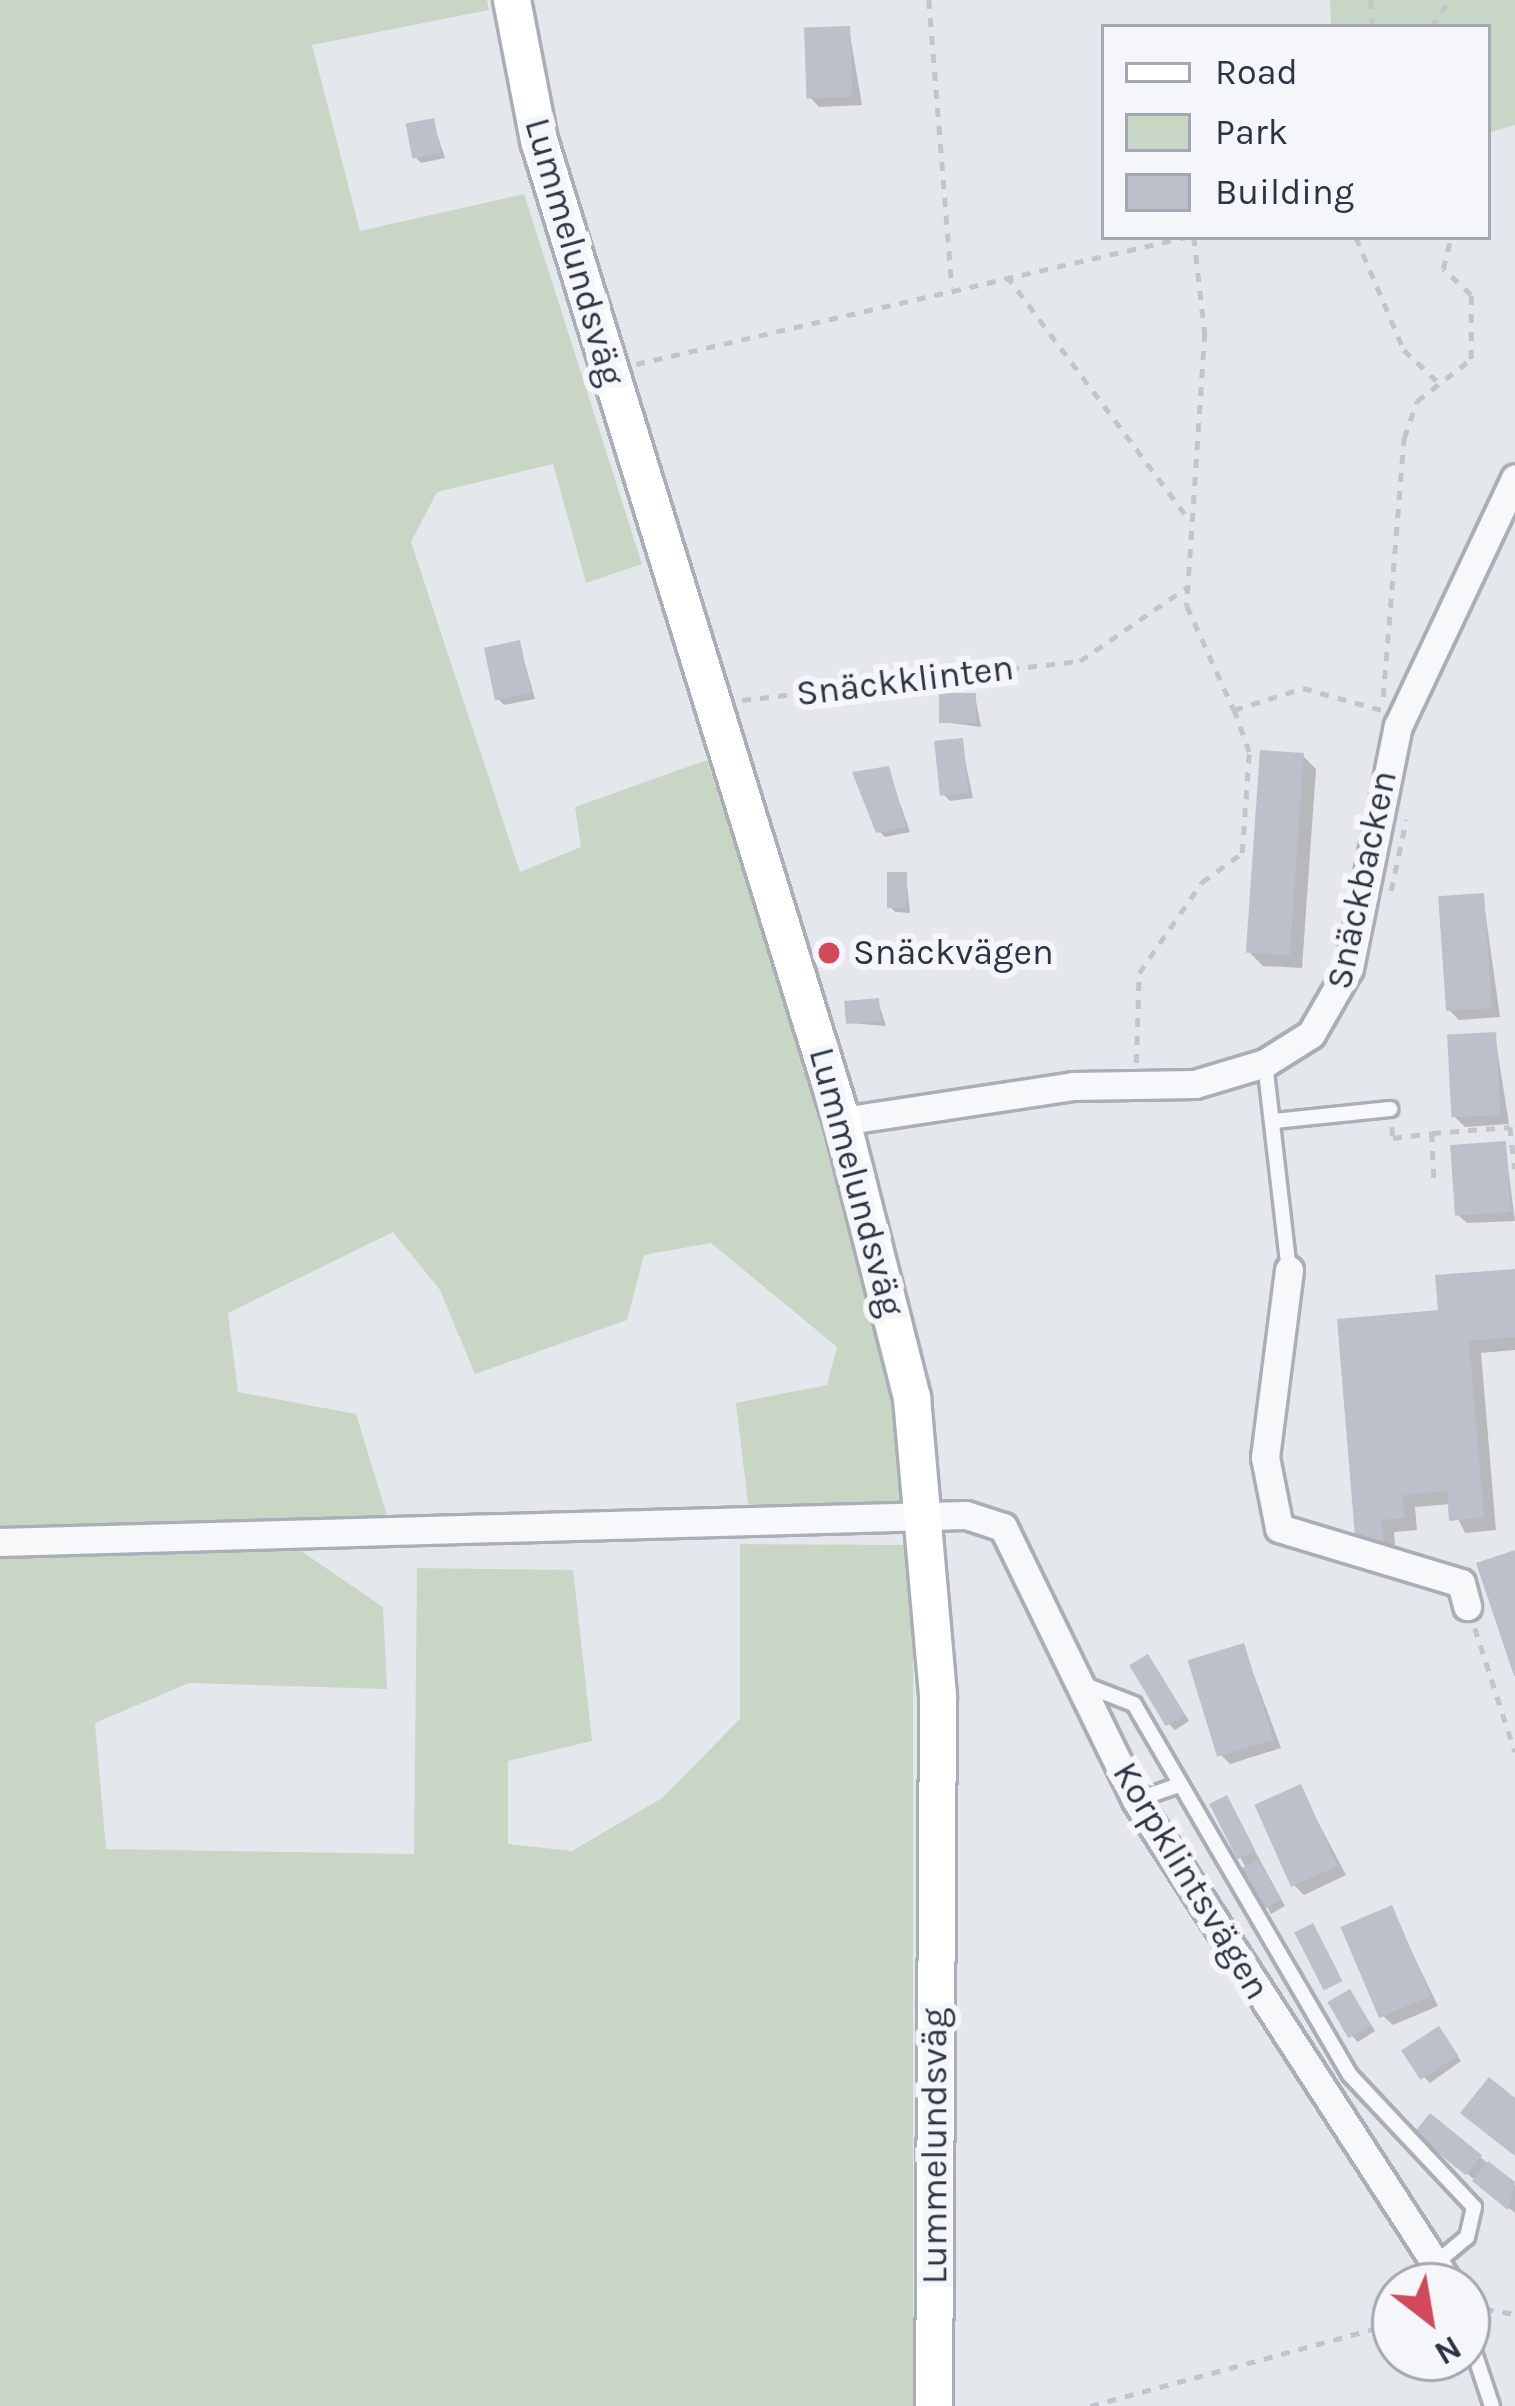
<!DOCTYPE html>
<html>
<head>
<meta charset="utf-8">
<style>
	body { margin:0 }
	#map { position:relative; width:1515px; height:2406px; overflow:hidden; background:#e4e7ec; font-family:Karla,sans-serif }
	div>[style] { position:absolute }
	.green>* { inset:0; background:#c9d6c5 }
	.shadow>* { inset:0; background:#0003 }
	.building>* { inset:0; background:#bbc0ca; transform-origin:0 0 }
	.path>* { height:4.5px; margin-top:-2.25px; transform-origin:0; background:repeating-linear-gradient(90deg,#c2c5cb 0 9px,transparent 0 18px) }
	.roads { filter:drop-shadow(3px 0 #a9aeb7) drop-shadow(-3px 0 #a9aeb7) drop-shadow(0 3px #a9aeb7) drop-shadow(0 -3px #a9aeb7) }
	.service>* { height:14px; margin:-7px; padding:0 7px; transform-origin:7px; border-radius:7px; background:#f7f8fa }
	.minor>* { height:27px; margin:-13.5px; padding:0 13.5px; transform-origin:13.5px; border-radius:13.5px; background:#f7f8fa }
	.secondary>* { height:36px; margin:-18px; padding:0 18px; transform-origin:18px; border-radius:18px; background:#fff }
	.dots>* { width:33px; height:33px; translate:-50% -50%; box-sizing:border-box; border:6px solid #f4f6f9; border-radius:50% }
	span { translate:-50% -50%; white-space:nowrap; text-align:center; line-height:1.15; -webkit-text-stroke:12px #f4f6f9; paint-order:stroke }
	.street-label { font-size:36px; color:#2b3445 }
	.poi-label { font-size:36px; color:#2b3445 }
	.left { translate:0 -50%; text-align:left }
	.legend { position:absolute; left:1101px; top:24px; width:390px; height:216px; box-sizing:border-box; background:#f4f6f9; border:3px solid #a4a8b1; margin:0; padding:15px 21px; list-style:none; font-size:36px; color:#2b3445 }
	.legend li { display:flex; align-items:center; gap:24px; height:60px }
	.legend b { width:60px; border:3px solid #a4a8b1 }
	.north { position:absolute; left:1371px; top:2262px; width:120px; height:120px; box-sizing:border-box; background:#f4f6f9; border:3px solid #a4a8b1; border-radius:50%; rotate:149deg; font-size:33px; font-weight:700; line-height:48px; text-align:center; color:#2b3445 }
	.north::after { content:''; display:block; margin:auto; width:42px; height:54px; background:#d1495b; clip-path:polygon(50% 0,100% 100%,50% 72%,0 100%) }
</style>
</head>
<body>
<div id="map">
	<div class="green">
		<i style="clip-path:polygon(0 0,487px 0,489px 10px,312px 45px,360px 231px,524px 194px,642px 564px,586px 583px,553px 464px,437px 492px,411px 542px,520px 872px,581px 847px,575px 807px,707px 760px,819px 1110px,893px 1389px,911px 1518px,750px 1521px,736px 1403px,827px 1385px,837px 1347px,711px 1243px,644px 1255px,627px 1320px,475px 1374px,440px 1290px,393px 1232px,228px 1313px,238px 1392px,356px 1414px,389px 1522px,0 1528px)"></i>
		<i style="clip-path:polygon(1330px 0,1515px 0,1515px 125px,1488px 133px,1488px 27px,1331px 27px)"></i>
		<i style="clip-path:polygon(740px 1544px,913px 1545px,913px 2406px,0 2406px,0 1557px,301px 1551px,383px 1607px,387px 1689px,189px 1683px,95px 1723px,106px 1849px,414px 1854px,417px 1568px,573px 1570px,592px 1741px,508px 1761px,508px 1844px,572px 1851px,662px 1798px,740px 1719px)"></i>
	</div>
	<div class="shadow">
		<i style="clip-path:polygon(849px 29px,862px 105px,819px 107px,810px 97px)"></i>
		<i style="clip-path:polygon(433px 122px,445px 158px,421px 163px,415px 157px)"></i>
		<i style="clip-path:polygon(519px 643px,535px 699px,504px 705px,498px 699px)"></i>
		<i style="clip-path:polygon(975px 696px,981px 727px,943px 722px)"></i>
		<i style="clip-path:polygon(961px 741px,973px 798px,950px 801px,944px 795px)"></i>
		<i style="clip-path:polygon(1302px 755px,1316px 769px,1302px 968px,1263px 966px,1249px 952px)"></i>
		<i style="clip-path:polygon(888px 769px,910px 832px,885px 837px,879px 831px)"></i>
		<i style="clip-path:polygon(906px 875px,910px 913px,895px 912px,889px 906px)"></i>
		<i style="clip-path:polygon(1483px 896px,1500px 1017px,1459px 1020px,1449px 1010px)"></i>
		<i style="clip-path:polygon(878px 1001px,886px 1026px,849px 1023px)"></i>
		<i style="clip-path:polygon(1495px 1035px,1509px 1124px,1465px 1127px,1455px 1117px)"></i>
		<i style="clip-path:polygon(1505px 1144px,1515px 1221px,1467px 1223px,1457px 1214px)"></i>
		<i style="clip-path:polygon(1515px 1272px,1515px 1350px,1481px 1353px,1496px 1530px,1465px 1533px,1451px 1504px,1415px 1507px,1417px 1530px,1394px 1532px,1396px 1559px,1359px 1548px,1441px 1313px)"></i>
		<i style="clip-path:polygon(1243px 1646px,1281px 1748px,1230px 1764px,1221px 1755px)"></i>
		<i style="clip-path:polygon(1154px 1664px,1189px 1721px,1175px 1730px,1169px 1724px)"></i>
		<i style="clip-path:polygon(1300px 1788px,1346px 1875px,1304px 1895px,1294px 1885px)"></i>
		<i style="clip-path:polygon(1226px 1798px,1285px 1906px,1271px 1914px,1240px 1857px)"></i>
		<i style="clip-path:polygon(1391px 1909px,1438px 2006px,1393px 2025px,1383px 2016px)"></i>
		<i style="clip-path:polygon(1355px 1999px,1375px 2031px,1358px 2042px,1352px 2036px)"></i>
		<i style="clip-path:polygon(1444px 2036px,1461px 2061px,1430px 2083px,1424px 2077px)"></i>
		<i style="clip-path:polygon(1424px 2138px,1480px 2157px,1515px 2186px,1515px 2213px)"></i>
	</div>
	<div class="building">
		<i style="left:850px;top:26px;width:71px;height:46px;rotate:88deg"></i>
		<i style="left:434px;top:118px;width:36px;height:29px;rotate:79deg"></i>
		<i style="left:520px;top:640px;width:54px;height:37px;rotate:78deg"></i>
		<i style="left:976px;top:693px;width:30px;height:37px;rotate:90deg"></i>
		<i style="left:963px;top:738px;width:55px;height:29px;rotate:84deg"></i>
		<i style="left:1260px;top:750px;width:44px;height:203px;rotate:4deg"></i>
		<i style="clip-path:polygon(889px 766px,906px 827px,876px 833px,852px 772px)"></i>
		<i style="left:887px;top:872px;width:20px;height:36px"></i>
		<i style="left:1484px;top:893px;width:115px;height:46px;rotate:86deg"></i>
		<i style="left:879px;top:998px;width:23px;height:35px;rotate:85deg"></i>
		<i style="left:1496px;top:1032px;width:83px;height:49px;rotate:87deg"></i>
		<i style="left:1506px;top:1141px;width:71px;height:56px;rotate:86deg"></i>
		<i style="clip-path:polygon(1515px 1269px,1515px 1337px,1469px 1341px,1484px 1517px,1449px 1521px,1447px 1491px,1403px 1495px,1405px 1518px,1382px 1520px,1384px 1547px,1356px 1549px,1337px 1319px,1438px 1310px,1435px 1275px)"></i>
		<i style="clip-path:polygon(1515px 1550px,1515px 1676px,1514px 1676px,1476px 1563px)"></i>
		<i style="left:1244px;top:1643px;width:101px;height:59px;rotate:73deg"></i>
		<i style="left:1148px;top:1654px;width:71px;height:22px;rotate:59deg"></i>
		<i style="left:1301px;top:1784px;width:90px;height:51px;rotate:66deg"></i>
		<i style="left:1227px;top:1795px;width:62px;height:20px;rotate:63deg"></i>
		<i style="left:1257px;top:1859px;width:47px;height:21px;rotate:59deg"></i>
		<i style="left:1392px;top:1905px;width:99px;height:56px;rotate:67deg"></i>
		<i style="left:1313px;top:1923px;width:65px;height:21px;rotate:63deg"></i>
		<i style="left:1350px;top:1989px;width:42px;height:26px;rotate:60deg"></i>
		<i style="left:1439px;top:2026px;width:35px;height:45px;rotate:57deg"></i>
		<i style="clip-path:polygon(1489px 2077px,1515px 2098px,1515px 2156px,1460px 2113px)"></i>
		<i style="left:1430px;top:2113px;width:67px;height:26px;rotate:39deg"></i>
		<i style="clip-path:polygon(1488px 2161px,1515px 2182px,1508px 2210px,1472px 2181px)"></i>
	</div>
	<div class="path">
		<i style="left:929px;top:0;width:288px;rotate:85.4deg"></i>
		<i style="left:1371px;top:0;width:27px;rotate:86deg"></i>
		<i style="left:1431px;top:27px;width:32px;rotate:-56deg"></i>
		<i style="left:1194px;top:237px;width:97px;rotate:83.5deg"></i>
		<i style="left:1205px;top:333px;width:274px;rotate:93.8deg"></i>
		<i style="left:1187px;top:606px;width:114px;rotate:65.7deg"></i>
		<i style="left:1234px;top:710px;width:72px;rotate:-17.7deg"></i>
		<i style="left:1303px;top:688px;width:82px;rotate:15.6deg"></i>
		<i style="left:1356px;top:237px;width:123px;rotate:67deg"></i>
		<i style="left:1404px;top:350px;width:48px;rotate:43.3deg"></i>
		<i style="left:1007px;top:276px;width:306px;rotate:53.2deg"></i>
		<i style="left:636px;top:364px;width:564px;rotate:-13deg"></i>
		<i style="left:1383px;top:697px;width:260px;rotate:-85.4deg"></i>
		<i style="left:1404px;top:438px;width:39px;rotate:-71deg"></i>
		<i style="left:1417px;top:401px;width:68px;rotate:-37.9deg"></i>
		<i style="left:1471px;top:359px;width:64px;rotate:-90deg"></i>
		<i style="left:1471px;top:295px;width:38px;rotate:-137deg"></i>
		<i style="left:1443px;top:269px;width:33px;rotate:-76deg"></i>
		<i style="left:742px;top:700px;width:340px;rotate:-6.6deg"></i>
		<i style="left:1080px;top:661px;width:129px;rotate:-34.6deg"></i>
		<i style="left:1391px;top:891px;width:73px;rotate:-78.1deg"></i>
		<i style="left:1136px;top:1063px;width:90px;rotate:-88.1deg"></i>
		<i style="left:1139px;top:973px;width:111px;rotate:-55.3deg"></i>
		<i style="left:1202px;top:882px;width:49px;rotate:-35.9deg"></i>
		<i style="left:1242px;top:853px;width:101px;rotate:-86deg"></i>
		<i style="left:1249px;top:752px;width:45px;rotate:-109.7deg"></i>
		<i style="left:1392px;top:1127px;width:11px;rotate:85deg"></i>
		<i style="left:1393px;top:1138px;width:39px;rotate:-7deg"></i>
		<i style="left:1432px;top:1133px;width:46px;rotate:87.5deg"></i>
		<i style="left:1432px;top:1133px;width:78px;rotate:-4.4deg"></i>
		<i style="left:1510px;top:1127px;width:42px;rotate:83.2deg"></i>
		<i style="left:1475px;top:1628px;width:130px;rotate:72.1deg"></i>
		<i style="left:1467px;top:2306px;width:49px;rotate:9.5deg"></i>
		<i style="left:1090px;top:2406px;width:316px;rotate:-15.2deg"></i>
	</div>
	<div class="roads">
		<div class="service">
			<i style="left:1265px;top:1063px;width:208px;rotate:83.4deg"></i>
			<i style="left:1274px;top:1121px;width:117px;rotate:-5.9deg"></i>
			<i style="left:1080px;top:1683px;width:58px;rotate:21.3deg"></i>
			<i style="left:1134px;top:1704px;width:429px;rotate:59.8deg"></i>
			<i style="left:1350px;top:2075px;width:181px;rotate:46.8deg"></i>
			<i style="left:1474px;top:2207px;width:31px;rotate:103deg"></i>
			<i style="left:1467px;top:2237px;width:38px;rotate:140deg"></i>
			<i style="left:1136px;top:1800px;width:42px;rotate:-19.3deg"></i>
			<i style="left:1467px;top:2331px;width:79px;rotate:71.6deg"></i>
		</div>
		<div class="minor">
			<i style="left:842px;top:1121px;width:234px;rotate:-8.6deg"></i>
			<i style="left:1073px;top:1086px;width:122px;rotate:-0.9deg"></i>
			<i style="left:1195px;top:1084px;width:73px;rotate:-16.7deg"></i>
			<i style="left:1265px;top:1063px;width:54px;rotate:-32.2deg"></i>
			<i style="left:1311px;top:1034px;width:76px;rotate:-60.1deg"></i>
			<i style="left:1349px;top:968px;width:247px;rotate:-78.6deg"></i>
			<i style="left:1398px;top:726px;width:274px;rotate:-64.7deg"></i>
			<i style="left:1289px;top:1270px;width:189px;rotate:97.3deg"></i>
			<i style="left:1265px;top:1457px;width:72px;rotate:78.8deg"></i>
			<i style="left:1279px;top:1528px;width:190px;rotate:16.8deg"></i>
			<i style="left:1461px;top:1583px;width:24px;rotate:75deg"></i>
			<i style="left:0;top:1542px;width:966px;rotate:-1.6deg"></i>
			<i style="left:966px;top:1515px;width:39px;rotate:18deg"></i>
			<i style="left:1003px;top:1527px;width:304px;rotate:64deg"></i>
			<i style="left:1136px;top:1800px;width:579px;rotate:57.13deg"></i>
		</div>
		<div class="secondary">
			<i style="left:512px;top:0;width:143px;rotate:79.1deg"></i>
			<i style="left:539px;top:140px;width:1027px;rotate:72.84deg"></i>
			<i style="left:842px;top:1121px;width:286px;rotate:75.8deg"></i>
			<i style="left:912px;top:1398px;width:299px;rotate:85deg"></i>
			<i style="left:938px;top:1696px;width:710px;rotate:90.32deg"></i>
		</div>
	</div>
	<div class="dots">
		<i style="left:829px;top:953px;background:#d1495b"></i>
	</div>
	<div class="street-label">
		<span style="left:574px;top:252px;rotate:74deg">Lummelundsväg</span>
		<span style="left:905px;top:681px;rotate:-7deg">Snäckklinten</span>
		<span style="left:1362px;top:880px;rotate:-78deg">Snäckbacken</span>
		<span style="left:856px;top:1182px;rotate:75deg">Lummelundsväg</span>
		<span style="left:1191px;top:1881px;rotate:59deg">Korpklintsvägen</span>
		<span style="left:935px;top:2146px;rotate:-90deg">Lummelundsväg</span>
	</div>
	<div class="poi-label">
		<span class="left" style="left:853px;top:953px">Snäckvägen</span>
	</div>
	<ul class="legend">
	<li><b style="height:15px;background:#fff"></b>Road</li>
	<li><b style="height:33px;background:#c9d6c5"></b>Park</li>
	<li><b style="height:33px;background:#bbc0ca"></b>Building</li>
	</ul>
	<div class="north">N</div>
</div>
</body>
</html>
